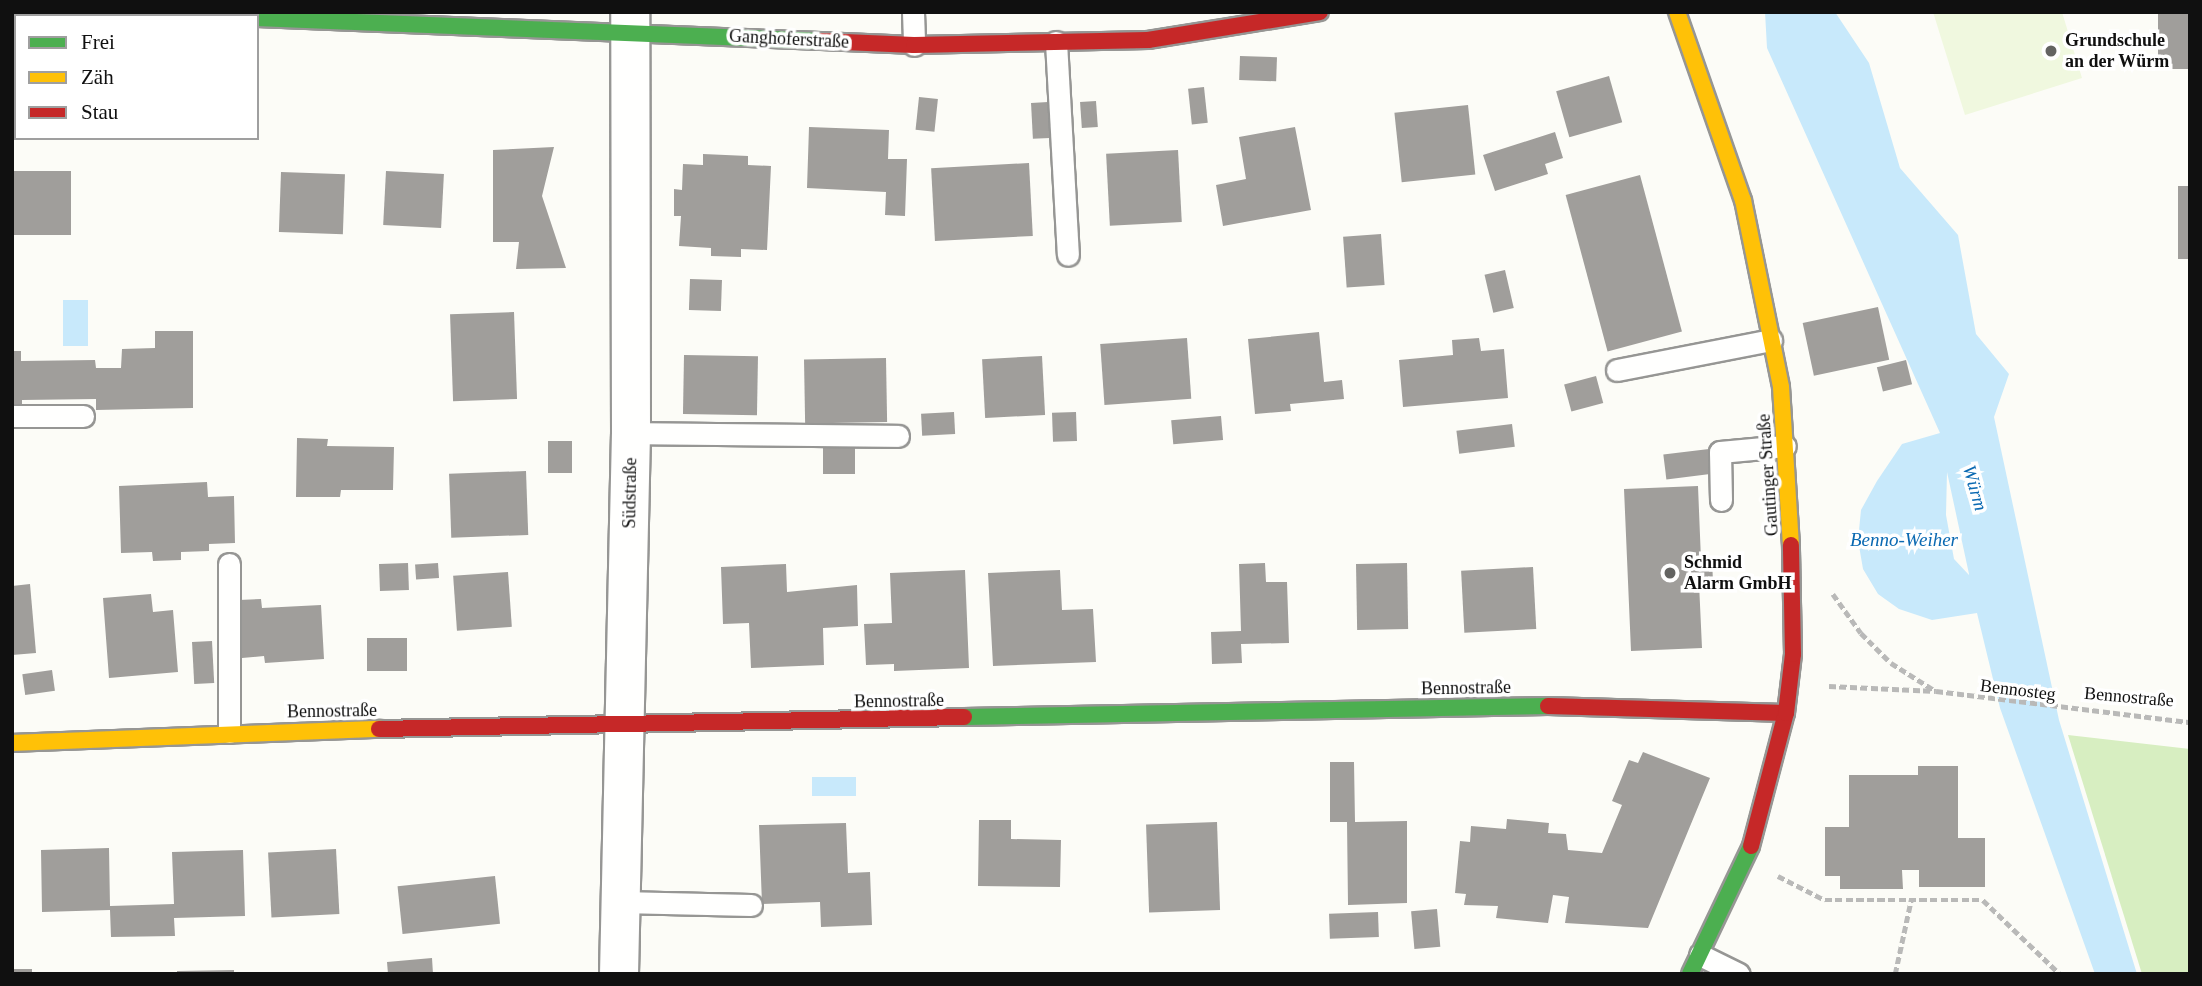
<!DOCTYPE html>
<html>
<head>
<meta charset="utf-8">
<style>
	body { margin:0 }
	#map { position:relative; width:2202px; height:986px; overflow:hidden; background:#fcfcf7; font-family:Georgia,serif }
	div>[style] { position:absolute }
	.forest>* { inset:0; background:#d7eec1 }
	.pitch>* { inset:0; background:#f0f8df }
	.water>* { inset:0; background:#c8e9fb; transform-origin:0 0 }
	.building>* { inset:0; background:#a09e9b; transform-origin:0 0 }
	.path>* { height:4.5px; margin-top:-2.25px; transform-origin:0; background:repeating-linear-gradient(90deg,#b9b9b8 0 7px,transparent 0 10.5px) }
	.roads { filter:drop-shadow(2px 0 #969694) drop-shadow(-2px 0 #969694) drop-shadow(0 2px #969694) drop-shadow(0 -2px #969694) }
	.lane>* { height:21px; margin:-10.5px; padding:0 10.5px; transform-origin:10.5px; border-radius:10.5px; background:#fffffe }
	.street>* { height:38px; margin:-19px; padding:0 19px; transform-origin:19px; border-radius:19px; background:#fffffe }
	.fast>* { height:16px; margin:-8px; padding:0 8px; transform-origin:8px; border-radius:8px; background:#4caf50 }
	.slow>* { height:16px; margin:-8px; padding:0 8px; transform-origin:8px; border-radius:8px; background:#ffc107 }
	.jam>* { height:16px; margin:-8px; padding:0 8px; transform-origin:8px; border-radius:8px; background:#c62828 }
	.dots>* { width:19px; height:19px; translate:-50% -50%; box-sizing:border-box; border:4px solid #fff; border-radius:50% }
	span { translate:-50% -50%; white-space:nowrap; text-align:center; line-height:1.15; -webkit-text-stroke:7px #fff; paint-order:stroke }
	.street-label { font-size:18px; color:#101010 }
	.poi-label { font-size:18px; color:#101010; font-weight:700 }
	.left { translate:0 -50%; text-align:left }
	.water-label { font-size:19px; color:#0a69b2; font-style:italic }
	.frame { position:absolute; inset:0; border:14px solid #101010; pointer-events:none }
	.legend { position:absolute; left:14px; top:14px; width:245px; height:126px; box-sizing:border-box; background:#fff; border:2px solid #9f9f9f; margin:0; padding:9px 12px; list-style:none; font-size:21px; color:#101010 }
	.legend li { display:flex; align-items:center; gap:14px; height:35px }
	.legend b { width:35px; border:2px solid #9f9f9f }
</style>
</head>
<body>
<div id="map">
	<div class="forest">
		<i style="clip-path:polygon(2068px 735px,2190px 749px,2190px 974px,2142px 974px)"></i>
	</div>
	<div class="pitch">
		<i style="clip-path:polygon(1933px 12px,2062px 12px,2082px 78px,1965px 115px)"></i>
	</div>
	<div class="water">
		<i style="clip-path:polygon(evenodd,1765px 12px,1835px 12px,1869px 63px,1900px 168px,1958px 235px,1976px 334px,2009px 374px,1994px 417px,2059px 720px,2137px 974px,2095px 974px,2000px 708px,1977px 613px,1932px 620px,1899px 609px,1878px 594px,1863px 569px,1858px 540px,1861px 510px,1877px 481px,1902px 444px,1940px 433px,1767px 48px,1765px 12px,1947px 472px,1969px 574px,1969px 575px,1954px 559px,1946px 515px,1947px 472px)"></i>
		<i style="left:63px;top:300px;width:25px;height:46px"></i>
		<i style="left:812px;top:777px;width:44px;height:19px"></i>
	</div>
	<div class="building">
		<i style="left:2158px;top:12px;width:32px;height:57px"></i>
		<i style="left:1240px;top:56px;width:37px;height:24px;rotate:2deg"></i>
		<i style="left:1609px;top:76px;width:48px;height:55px;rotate:74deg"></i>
		<i style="left:1204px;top:87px;width:36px;height:16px;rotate:84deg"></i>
		<i style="left:919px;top:97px;width:19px;height:33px;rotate:6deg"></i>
		<i style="left:1096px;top:101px;width:26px;height:16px;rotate:86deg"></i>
		<i style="left:1048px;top:102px;width:36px;height:17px;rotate:87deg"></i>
		<i style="left:1468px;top:105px;width:70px;height:74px;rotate:84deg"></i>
		<i style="clip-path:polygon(809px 127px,889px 130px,888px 159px,907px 159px,905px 216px,885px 215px,886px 192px,807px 188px)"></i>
		<i style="clip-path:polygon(1295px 127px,1311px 210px,1223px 226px,1216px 185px,1246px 179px,1239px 137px)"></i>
		<i style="clip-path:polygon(1555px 132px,1563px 158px,1545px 164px,1548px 174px,1495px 191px,1483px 155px)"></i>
		<i style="clip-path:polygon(554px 147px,542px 196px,566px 268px,516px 269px,519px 242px,493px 242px,493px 150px)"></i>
		<i style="left:1178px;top:150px;width:72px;height:72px;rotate:87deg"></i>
		<i style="clip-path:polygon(703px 154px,748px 156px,748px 165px,771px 166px,767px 250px,741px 249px,741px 257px,711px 256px,711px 248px,679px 246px,681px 216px,674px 216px,674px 189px,682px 190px,683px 164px,703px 165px)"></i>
		<i style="left:1029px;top:163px;width:73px;height:98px;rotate:87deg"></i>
		<i style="left:71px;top:171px;width:64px;height:59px;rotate:90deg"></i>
		<i style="left:386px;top:171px;width:58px;height:54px;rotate:3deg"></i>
		<i style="left:281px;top:172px;width:64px;height:60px;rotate:2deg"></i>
		<i style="left:1640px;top:175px;width:162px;height:77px;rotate:75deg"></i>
		<i style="left:2178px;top:186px;width:12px;height:73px"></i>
		<i style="left:1381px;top:234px;width:51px;height:38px;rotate:86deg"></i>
		<i style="left:1505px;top:270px;width:39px;height:21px;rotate:77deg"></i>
		<i style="left:690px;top:279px;width:32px;height:31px;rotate:2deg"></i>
		<i style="left:1878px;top:307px;width:54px;height:77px;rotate:78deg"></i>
		<i style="left:514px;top:312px;width:87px;height:64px;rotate:88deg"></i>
		<i style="clip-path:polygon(155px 331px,193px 331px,193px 408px,96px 410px,96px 399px,22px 400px,22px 407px,12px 407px,12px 351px,21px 351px,21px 361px,95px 360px,96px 368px,121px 368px,122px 349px,155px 348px)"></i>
		<i style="clip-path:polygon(1319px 332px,1324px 382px,1342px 380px,1344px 399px,1290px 404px,1291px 411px,1255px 414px,1248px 339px)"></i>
		<i style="left:1187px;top:338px;width:61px;height:87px;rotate:86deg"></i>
		<i style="clip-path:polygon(1479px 338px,1481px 351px,1504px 349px,1508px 398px,1403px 407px,1399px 360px,1453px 355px,1452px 340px)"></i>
		<i style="left:684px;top:355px;width:74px;height:59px;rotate:1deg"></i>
		<i style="left:1042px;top:356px;width:59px;height:60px;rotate:87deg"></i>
		<i style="left:886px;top:358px;width:64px;height:82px;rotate:89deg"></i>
		<i style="left:1906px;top:360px;width:25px;height:30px;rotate:76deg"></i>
		<i style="left:1596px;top:376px;width:28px;height:33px;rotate:75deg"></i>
		<i style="left:954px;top:412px;width:22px;height:33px;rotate:87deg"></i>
		<i style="left:1076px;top:412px;width:29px;height:24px;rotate:88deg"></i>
		<i style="left:1221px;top:416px;width:24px;height:50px;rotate:85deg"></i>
		<i style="left:1512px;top:424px;width:23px;height:56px;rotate:83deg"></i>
		<i style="clip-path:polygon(297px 438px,328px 439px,327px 446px,394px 447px,393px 490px,341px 490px,340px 497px,296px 497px)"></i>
		<i style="left:548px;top:441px;width:24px;height:32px"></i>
		<i style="left:855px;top:445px;width:29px;height:32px;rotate:90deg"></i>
		<i style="left:1709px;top:449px;width:25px;height:46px;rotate:83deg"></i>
		<i style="left:526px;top:471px;width:64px;height:77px;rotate:88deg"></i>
		<i style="clip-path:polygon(207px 482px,208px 497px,234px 496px,235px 543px,209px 544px,209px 551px,181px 552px,181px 560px,153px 561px,152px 552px,121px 553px,119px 486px)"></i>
		<i style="clip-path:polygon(1698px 486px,1701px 560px,1712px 559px,1713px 582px,1699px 583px,1702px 648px,1631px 651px,1624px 489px)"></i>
		<i style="left:408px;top:563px;width:27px;height:29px;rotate:88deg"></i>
		<i style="left:438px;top:563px;width:15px;height:23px;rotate:86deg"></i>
		<i style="clip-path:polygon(1265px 563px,1266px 582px,1287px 582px,1289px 643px,1241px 644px,1242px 663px,1212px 664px,1211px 632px,1241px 631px,1239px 564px)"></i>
		<i style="left:1407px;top:563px;width:66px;height:51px;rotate:89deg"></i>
		<i style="clip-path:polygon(786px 564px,787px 592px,857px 585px,858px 626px,823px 628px,824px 665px,751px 668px,749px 623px,723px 624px,721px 567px)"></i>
		<i style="left:1533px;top:567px;width:62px;height:72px;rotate:87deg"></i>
		<i style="clip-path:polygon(965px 570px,969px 668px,894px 671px,894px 664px,866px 665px,864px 624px,892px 623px,890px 573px)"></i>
		<i style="clip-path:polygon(1060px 570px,1062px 610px,1093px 609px,1096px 662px,993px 666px,988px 573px)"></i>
		<i style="left:508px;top:572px;width:55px;height:55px;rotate:86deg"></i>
		<i style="clip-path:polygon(30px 584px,36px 653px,12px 655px,12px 586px)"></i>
		<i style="clip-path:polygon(151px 594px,153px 612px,173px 610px,178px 672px,109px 678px,103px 598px)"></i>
		<i style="clip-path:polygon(261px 599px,262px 608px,321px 605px,324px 659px,265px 663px,264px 656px,242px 658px,239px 600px)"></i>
		<i style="left:407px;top:638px;width:33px;height:40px;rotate:90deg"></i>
		<i style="left:212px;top:641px;width:42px;height:20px;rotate:87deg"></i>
		<i style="left:52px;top:670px;width:21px;height:30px;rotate:82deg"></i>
		<i style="clip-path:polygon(1643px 752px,1710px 778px,1648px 928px,1565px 923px,1569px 897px,1553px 895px,1548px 923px,1496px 918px,1498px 906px,1464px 905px,1466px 894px,1455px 893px,1460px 841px,1470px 842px,1471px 826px,1506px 829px,1507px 819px,1549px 823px,1548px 833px,1566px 834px,1568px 850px,1602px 853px,1622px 805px,1612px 801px,1629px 760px,1638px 763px)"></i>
		<i style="clip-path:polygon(1330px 762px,1354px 762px,1355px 822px,1407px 821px,1407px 903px,1348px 905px,1347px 822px,1330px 822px)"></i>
		<i style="clip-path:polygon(1918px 766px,1958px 766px,1958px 838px,1985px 838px,1985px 887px,1919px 887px,1919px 870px,1902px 870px,1903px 889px,1840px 889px,1840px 876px,1825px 876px,1825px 827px,1849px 827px,1849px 775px,1918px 775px)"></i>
		<i style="clip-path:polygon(979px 820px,1011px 820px,1011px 839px,1061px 840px,1060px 887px,978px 886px)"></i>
		<i style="left:1217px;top:822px;width:88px;height:71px;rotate:88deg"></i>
		<i style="clip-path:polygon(846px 823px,848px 873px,870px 872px,872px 925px,821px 927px,820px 902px,762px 904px,759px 825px)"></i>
		<i style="clip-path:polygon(109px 848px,110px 906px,174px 904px,172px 852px,243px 850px,245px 916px,174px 918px,175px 936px,111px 937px,110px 910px,42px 912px,41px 850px)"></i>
		<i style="left:336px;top:849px;width:65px;height:68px;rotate:87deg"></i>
		<i style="left:495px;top:876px;width:48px;height:98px;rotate:84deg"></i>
		<i style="left:1437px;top:909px;width:38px;height:26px;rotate:85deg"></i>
		<i style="left:1378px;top:912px;width:25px;height:49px;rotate:88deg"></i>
		<i style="clip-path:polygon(432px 958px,433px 974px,388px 974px,387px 962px)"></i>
		<i style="left:12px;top:969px;width:20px;height:5px"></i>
		<i style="clip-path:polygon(234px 970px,234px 974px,177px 974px,177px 971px)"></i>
	</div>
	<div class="path">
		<i style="left:1833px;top:594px;width:48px;rotate:54.3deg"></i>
		<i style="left:1861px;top:633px;width:42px;rotate:45deg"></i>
		<i style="left:1891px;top:663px;width:51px;rotate:32.1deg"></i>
		<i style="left:1829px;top:686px;width:107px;rotate:2.7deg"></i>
		<i style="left:1936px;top:691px;width:256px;rotate:7deg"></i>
		<i style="left:1778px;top:876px;width:53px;rotate:27.1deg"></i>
		<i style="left:1825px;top:900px;width:158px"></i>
		<i style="left:1983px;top:900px;width:107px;rotate:43.9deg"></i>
		<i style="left:1895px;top:974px;width:76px;rotate:-77.8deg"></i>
	</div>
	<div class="roads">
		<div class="lane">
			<i style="left:913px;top:12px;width:33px;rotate:88deg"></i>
			<i style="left:1056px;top:42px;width:213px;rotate:86.8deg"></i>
			<i style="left:1617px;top:370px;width:157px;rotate:-11deg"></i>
			<i style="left:12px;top:416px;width:71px"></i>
			<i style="left:631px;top:433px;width:267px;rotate:0.6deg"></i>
			<i style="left:1721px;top:500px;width:48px;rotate:-91.2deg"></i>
			<i style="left:1720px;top:452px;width:65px;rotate:-5.3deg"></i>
			<i style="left:229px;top:732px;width:168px;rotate:-90deg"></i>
			<i style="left:620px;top:902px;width:131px;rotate:1.3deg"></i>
			<i style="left:1700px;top:955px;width:43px;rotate:26deg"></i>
		</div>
		<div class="street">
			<i style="left:108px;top:12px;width:99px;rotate:2.3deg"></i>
			<i style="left:619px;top:974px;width:541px;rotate:-88.73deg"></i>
			<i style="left:631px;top:433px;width:421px;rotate:-90.1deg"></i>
		</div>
		<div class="fast">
			<i style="left:257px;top:18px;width:564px;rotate:2.34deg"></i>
			<i style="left:964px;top:717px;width:584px;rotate:-1.08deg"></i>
			<i style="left:1690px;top:974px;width:142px;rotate:-64.5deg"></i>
		</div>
		<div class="slow">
			<i style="left:1677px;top:12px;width:199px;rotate:70.7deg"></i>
			<i style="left:1743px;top:200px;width:191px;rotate:78.5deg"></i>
			<i style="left:1781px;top:387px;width:158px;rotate:86.4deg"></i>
			<i style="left:12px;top:743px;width:367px;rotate:-2.2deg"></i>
		</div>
		<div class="jam">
			<i style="left:821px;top:41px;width:93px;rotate:2.5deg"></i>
			<i style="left:914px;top:45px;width:234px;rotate:-1.2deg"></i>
			<i style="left:1148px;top:40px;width:174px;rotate:-9.2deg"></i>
			<i style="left:1548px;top:706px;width:238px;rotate:1.7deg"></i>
			<i style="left:379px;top:729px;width:585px;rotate:-1.18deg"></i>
			<i style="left:1751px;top:846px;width:138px;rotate:-75.3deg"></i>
			<i style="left:1786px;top:713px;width:59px;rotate:-83.2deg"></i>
			<i style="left:1793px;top:654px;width:109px;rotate:-91.1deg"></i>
		</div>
	</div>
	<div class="dots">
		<i style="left:2051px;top:51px;background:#636361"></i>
		<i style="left:1670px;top:573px;background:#636361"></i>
	</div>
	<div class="street-label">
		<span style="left:789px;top:39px;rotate:3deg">Ganghoferstraße</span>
		<span style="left:1768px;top:475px;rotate:-94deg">Gautinger Straße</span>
		<span style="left:630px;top:493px;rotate:-89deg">Südstraße</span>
		<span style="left:1466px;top:688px;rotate:-1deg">Bennostraße</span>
		<span style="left:2018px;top:690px;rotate:7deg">Bennosteg</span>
		<span style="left:2129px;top:697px;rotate:5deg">Bennostraße</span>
		<span style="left:899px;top:701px;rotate:-1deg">Bennostraße</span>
		<span style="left:332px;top:711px;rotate:-1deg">Bennostraße</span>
	</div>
	<div class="poi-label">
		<span class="left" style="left:2065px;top:51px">Grundschule<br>an der Würm</span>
		<span class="left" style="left:1684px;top:573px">Schmid<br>Alarm GmbH</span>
	</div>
	<div class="water-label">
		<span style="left:1975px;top:488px;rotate:74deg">Würm</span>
		<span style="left:1904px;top:540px">Benno-Weiher</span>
	</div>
	<div class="frame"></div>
	<ul class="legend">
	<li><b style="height:9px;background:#4caf50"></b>Frei</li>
	<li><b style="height:9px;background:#ffc107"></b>Zäh</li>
	<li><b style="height:9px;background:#c62828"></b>Stau</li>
	</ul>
</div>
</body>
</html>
